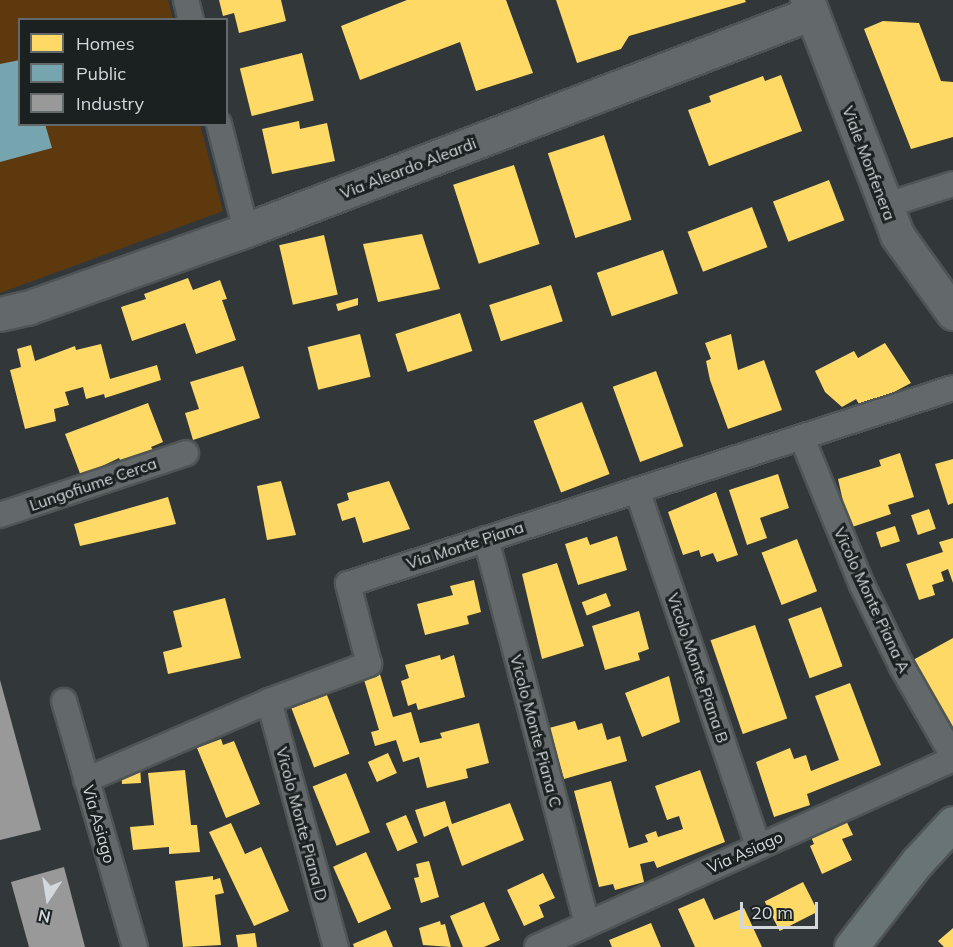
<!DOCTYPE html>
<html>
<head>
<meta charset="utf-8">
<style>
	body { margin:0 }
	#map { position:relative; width:953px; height:947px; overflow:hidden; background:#32383a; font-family:Mulish,sans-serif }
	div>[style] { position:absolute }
	.green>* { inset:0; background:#5e390e }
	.homes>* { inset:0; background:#ffd966; transform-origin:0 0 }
	.public>* { inset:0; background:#76a5af }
	.industry>* { inset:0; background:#999 }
	.roads { filter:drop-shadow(2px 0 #4f5455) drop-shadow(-2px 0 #4f5455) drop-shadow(0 2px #4f5455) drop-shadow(0 -2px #4f5455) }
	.street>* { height:24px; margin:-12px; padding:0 12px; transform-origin:12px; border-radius:12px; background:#63686a }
	.secondary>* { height:33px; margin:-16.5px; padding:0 16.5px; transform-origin:16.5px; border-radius:16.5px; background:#63686a }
	.primary>* { height:33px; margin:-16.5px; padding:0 16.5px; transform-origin:16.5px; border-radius:16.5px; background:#687476 }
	span { translate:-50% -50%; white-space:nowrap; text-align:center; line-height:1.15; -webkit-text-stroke:6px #1b2021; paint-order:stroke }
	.street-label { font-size:16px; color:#d2d8db }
	.legend { position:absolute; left:18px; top:18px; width:210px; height:108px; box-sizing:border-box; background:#1b2021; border:2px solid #646a6b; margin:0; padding:8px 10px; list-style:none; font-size:18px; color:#d2d8db }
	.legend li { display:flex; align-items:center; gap:12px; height:30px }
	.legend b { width:30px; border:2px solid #646a6b }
	.north { position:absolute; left:18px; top:869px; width:60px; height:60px; -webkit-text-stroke:4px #1b2021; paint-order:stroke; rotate:192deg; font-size:16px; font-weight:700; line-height:24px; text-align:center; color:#d2d8db }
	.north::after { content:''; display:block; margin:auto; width:21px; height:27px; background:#d2d8db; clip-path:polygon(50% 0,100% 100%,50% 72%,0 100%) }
	.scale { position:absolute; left:740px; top:902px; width:78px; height:27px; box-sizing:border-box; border:3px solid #d2d8db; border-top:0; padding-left:8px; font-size:18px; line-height:21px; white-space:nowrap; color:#d2d8db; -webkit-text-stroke:4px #1b2021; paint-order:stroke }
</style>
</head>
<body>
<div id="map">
	<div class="green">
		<i style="clip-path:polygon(0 0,168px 0,173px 19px,20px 20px,20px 124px,200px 125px,223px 211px,0 293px)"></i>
	</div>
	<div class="homes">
		<i style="clip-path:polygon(219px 0,281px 0,286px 21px,239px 33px,234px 13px,223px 16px)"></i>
		<i style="clip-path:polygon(407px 0,506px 0,533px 73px,476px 91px,460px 42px,360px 80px,341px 26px)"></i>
		<i style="clip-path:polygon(556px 0,745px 0,746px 2px,629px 36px,621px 49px,577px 63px)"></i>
		<i style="clip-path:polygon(883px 21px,919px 23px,941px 81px,953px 82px,953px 137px,911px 149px,864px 29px)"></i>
		<i style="left:302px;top:53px;width:49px;height:64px;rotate:76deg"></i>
		<i style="clip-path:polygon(781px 75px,802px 131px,709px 166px,688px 110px,711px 102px,709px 96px,763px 76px,765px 81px)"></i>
		<i style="clip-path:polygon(299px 121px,300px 129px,327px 123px,335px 161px,272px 174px,262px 129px)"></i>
		<i style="left:604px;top:135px;width:89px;height:59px;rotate:72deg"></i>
		<i style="left:514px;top:165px;width:83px;height:64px;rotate:72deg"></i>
		<i style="left:829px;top:180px;width:43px;height:60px;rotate:69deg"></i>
		<i style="left:752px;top:207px;width:43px;height:69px;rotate:69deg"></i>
		<i style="clip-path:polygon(422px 234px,440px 289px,378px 302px,363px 244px)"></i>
		<i style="left:324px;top:235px;width:61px;height:46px;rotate:77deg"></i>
		<i style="left:663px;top:250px;width:46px;height:70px;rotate:71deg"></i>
		<i style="clip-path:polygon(188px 278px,193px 290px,220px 280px,227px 299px,222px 300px,236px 340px,196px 354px,185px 323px,132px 341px,121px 307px,146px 299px,144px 294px)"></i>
		<i style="left:551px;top:285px;width:38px;height:65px;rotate:72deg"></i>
		<i style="clip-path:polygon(358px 298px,358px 305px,338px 311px,336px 304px)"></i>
		<i style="left:460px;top:313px;width:40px;height:68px;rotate:72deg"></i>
		<i style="left:360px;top:334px;width:44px;height:54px;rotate:76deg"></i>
		<i style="clip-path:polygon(731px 334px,738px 370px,764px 360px,782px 410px,728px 429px,710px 380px,706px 361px,711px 359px,705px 343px)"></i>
		<i style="clip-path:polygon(885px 343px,911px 383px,862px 409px,856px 399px,842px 407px,825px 392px,815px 371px,854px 351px,858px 358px)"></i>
		<i style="clip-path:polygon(101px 344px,110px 379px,157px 365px,161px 380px,105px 398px,104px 394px,86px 399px,83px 387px,65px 392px,69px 405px,54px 409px,56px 421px,25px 429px,10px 370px,21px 367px,17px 349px,31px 345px,35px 361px,75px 346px,76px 350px)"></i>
		<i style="clip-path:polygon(243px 366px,260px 418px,193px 440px,185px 413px,199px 409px,190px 382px)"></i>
		<i style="left:656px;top:371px;width:80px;height:46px;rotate:70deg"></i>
		<i style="left:582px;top:402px;width:77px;height:52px;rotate:69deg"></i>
		<i style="clip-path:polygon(148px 403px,163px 442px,151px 447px,153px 450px,121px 462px,119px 458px,81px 476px,65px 434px)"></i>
		<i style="clip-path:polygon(900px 453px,914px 497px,888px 505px,891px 514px,849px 528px,838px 479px,881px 466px,879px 460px)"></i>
		<i style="clip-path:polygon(953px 459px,953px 503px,948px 505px,935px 464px)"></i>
		<i style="clip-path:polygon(778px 474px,789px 508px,760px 518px,767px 538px,747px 545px,729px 490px)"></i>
		<i style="clip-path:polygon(281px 481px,296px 535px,267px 540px,257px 486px)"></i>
		<i style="clip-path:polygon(389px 481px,410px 529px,363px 543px,355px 517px,342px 521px,337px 504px,349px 500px,347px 493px)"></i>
		<i style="clip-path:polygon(716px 492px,738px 555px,717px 562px,713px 553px,701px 557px,699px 550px,683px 555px,668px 512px)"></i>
		<i style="clip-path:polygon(168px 497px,176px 524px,80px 546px,74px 524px)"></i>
		<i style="left:929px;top:509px;width:21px;height:19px;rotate:71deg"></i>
		<i style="left:895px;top:526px;width:16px;height:20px;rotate:72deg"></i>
		<i style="clip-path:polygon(617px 536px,627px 570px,578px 585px,565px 544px,587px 537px,590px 545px)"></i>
		<i style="clip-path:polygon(953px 538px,953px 583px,948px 569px,941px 572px,944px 581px,932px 585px,935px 595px,919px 600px,906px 564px,943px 552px,939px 542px)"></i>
		<i style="left:797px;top:539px;width:56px;height:38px;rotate:69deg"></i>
		<i style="clip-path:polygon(557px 563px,584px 646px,542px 659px,522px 574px)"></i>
		<i style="clip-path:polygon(474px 580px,481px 612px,467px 616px,469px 624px,425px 635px,417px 604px,453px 595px,450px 586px)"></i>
		<i style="left:606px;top:593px;width:14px;height:26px;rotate:69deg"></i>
		<i style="clip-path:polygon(225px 598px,241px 658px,168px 674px,163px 652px,182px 647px,173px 611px)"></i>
		<i style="left:821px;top:607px;width:63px;height:35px;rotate:70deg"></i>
		<i style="clip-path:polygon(639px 611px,649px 649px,638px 653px,640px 660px,605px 670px,592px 626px)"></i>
		<i style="left:755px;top:625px;width:99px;height:47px;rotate:71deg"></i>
		<i style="clip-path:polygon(953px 638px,953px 734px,913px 660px)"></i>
		<i style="clip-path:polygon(440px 655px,441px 660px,454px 655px,465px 697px,418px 710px,416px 703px,408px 706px,401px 681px,409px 678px,405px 665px)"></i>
		<i style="clip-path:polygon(378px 668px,393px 717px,411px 712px,420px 743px,442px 738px,440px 733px,479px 723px,489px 763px,466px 769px,468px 778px,427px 788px,419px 757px,403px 762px,396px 740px,375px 746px,371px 732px,379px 730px,362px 673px)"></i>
		<i style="clip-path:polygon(669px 676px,680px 722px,642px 737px,625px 693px)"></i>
		<i style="clip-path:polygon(850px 683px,881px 765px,807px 794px,810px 805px,774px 817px,756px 762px,790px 748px,794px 759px,806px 755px,811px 771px,839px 760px,815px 696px)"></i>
		<i style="left:327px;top:695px;width:63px;height:38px;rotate:69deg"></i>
		<i style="clip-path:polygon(575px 721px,578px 730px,602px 723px,607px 740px,620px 736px,627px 761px,564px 779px,549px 728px)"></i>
		<i style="clip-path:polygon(221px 739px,223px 745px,234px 741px,260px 804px,226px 818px,197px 748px)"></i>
		<i style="left:388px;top:753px;width:22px;height:22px;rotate:66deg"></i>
		<i style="left:140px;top:764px;width:19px;height:19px;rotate:87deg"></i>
		<i style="clip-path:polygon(185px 770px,191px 825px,197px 825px,200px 852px,169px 854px,169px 847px,133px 850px,130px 827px,154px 825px,148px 773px)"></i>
		<i style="clip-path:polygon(700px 770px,725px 842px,657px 868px,654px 861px,640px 864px,644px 882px,615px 890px,613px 884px,599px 887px,574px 791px,611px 781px,629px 848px,648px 842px,645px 835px,656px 831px,658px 837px,683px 829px,679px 816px,667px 820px,655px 786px)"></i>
		<i style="left:346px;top:773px;width:64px;height:36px;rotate:68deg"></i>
		<i style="clip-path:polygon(445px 801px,452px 824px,510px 803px,524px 840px,462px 866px,448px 826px,424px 837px,415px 810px)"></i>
		<i style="left:406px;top:815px;width:30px;height:22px;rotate:67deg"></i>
		<i style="clip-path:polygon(844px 816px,853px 835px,842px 839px,852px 860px,822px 874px,810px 846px,814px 844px,809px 832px)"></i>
		<i style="clip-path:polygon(231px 823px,245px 854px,261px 847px,289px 911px,254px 926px,209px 832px)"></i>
		<i style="left:366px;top:852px;width:62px;height:36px;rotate:66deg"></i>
		<i style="clip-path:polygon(429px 861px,439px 897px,421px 903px,414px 878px,419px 877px,416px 864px)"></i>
		<i style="clip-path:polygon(543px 873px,555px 898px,539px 905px,544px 917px,524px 926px,507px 890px)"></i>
		<i style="clip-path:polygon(213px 876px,213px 880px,220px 878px,224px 893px,215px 895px,221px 945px,183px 947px,175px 881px)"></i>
		<i style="left:803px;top:882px;width:33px;height:43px;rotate:63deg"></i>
		<i style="clip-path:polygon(704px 898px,714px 920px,744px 908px,762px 947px,695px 947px,678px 909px)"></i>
		<i style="clip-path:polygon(484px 902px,500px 940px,484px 947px,463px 947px,450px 916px)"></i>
		<i style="clip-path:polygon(440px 921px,441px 925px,445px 924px,451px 947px,423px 945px,419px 928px)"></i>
		<i style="clip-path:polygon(651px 923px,661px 947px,612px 947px,609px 940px)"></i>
		<i style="clip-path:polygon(953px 928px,953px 947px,944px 947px,938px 941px)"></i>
		<i style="clip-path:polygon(386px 930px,393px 947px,354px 947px,353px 944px)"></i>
		<i style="clip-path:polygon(255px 933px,257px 947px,238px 947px,236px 935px)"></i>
	</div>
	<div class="public">
		<i style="clip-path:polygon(20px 60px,20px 124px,45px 124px,52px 148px,0 162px,0 64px)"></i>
	</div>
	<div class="industry">
		<i style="clip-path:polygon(0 680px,41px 830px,0 840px)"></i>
		<i style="clip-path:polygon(64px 867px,85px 947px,29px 947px,11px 882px)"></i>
	</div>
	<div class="roads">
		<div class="street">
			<i style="left:186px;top:0;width:21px;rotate:76deg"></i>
			<i style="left:219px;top:124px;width:109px;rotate:75.7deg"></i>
			<i style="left:884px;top:206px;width:72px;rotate:-17.7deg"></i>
			<i style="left:802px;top:438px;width:159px;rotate:67.8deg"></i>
			<i style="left:862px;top:585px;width:91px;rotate:64deg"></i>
			<i style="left:902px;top:667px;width:103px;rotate:60.2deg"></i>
			<i style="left:637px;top:490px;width:376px;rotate:71.2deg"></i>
			<i style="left:0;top:515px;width:196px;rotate:-18.4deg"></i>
			<i style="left:486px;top:539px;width:398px;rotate:75.3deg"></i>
			<i style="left:64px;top:701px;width:256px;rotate:73.9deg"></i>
			<i style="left:269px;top:701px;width:255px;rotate:74.8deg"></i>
			<i style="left:86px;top:780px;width:199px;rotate:-23.3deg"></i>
			<i style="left:269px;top:701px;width:107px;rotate:-20.3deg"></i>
			<i style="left:369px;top:664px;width:83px;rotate:-104.7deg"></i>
			<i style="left:348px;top:584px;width:636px;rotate:-17.95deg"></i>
			<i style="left:537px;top:947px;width:457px;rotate:-24.3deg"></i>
		</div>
		<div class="secondary">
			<i style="left:807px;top:0;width:252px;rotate:69deg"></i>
			<i style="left:897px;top:235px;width:96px;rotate:54.3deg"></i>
			<i style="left:0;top:314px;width:28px;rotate:-13deg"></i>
			<i style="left:27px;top:308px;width:232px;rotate:-19.6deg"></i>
			<i style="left:246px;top:230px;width:606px;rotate:-20.98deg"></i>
		</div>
		<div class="primary">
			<i style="left:851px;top:947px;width:108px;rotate:-52.2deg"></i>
			<i style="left:917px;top:862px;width:53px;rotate:-47.3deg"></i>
		</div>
	</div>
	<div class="street-label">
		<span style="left:869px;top:163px;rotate:69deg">Viale Monfenera</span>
		<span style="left:408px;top:168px;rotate:-21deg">Via Aleardo Aleardi</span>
		<span style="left:93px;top:484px;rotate:-19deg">Lungofiume Cerca</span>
		<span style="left:465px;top:545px;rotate:-18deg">Via Monte Piana</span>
		<span style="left:872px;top:600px;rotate:65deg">Vicolo Monte Piana A</span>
		<span style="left:698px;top:668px;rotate:71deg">Vicolo Monte Piana B</span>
		<span style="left:536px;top:731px;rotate:75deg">Vicolo Monte Piana C</span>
		<span style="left:99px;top:824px;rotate:74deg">Via Asiago</span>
		<span style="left:302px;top:824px;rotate:75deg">Vicolo Monte Piana D</span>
		<span style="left:745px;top:852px;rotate:-24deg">Via Asiago</span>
	</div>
	<ul class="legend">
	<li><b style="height:16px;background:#ffd966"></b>Homes</li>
	<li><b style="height:16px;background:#76a5af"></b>Public</li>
	<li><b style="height:16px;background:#999"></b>Industry</li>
	</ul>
	<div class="north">N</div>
	<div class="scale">20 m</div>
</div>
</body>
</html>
